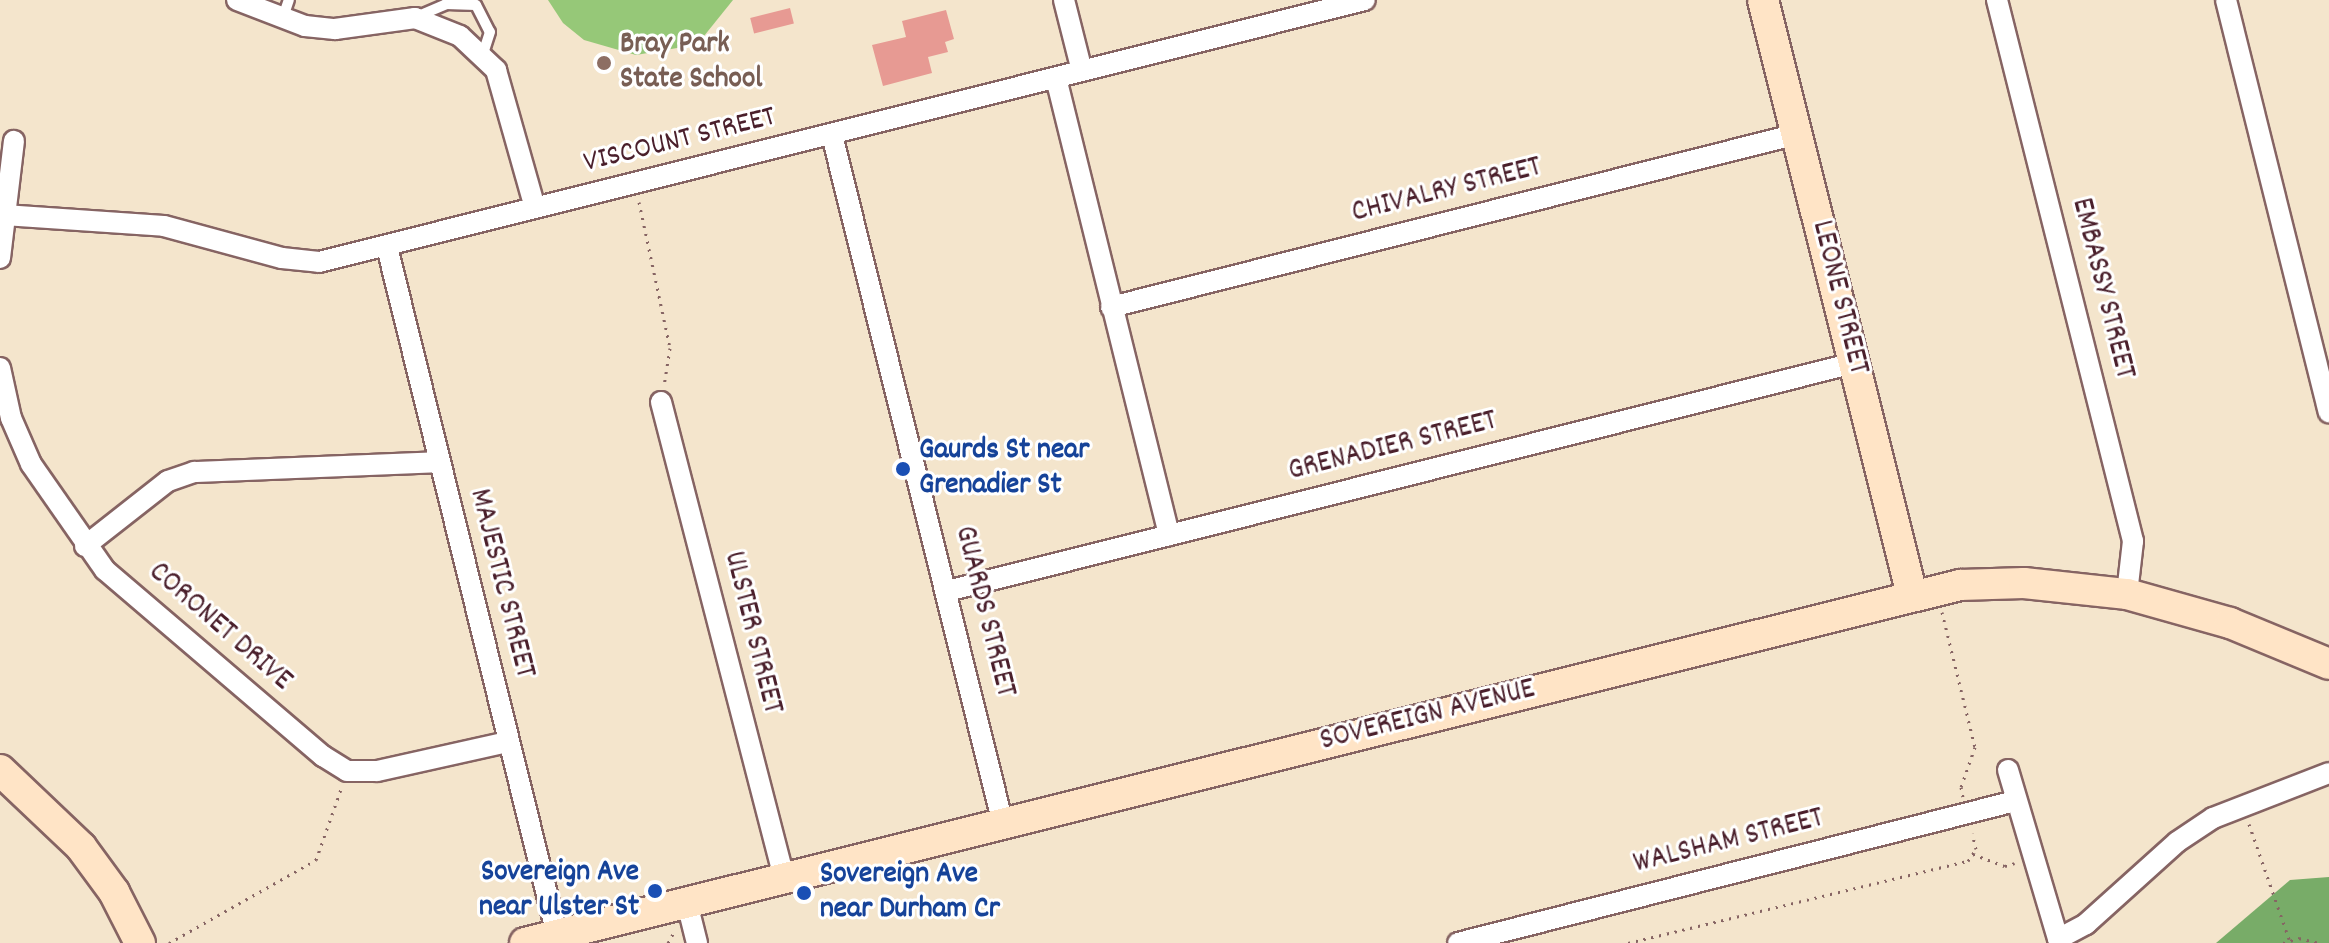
<!DOCTYPE html>
<html>
<head>
<meta charset="utf-8">
<style>
	body { margin:0 }
	#map { position:relative; width:2329px; height:943px; overflow:hidden; background:#f4e5cc; font-family:Dekko,sans-serif }
	div>[style] { position:absolute }
	.green>* { inset:0; background:#96c878 }
	.forest>* { inset:0; background:#78ac68 }
	.building>* { inset:0; background:#e79a93; transform-origin:0 0 }
	.path>* { height:3px; margin-top:-1.5px; transform-origin:0; background:repeating-linear-gradient(90deg,#866463 0 2px,transparent 0 8px) }
	.roads { filter:drop-shadow(2px 0 #866463) drop-shadow(-2px 0 #866463) drop-shadow(0 2px #866463) drop-shadow(0 -2px #866463) }
	.lane>* { height:10px; margin:-5px; padding:0 5px; transform-origin:5px; border-radius:5px; background:#fff }
	.street>* { height:20px; margin:-10px; padding:0 10px; transform-origin:10px; border-radius:10px; background:#fff }
	.secondary>* { height:30px; margin:-15px; padding:0 15px; transform-origin:15px; border-radius:15px; background:#ffe4c6 }
	.dots>* { width:22px; height:22px; translate:-50% -50%; box-sizing:border-box; border:4px solid #fff; border-radius:50% }
	span { translate:-50% -50%; white-space:nowrap; text-align:center; line-height:1.15; -webkit-text-stroke:6px #fff; paint-order:stroke }
	.education-label { font-size:30px; color:#785e54; font-weight:700 }
	.left { translate:0 -50%; text-align:left }
	.street-label { font-size:30px; color:#4a1f2b }
	.transit-label { font-size:30px; color:#164399; font-weight:700 }
	.right { translate:-100% -50%; text-align:right }
</style>
</head>
<body>
<div id="map">
	<div class="green">
		<i style="clip-path:polygon(548px 0,733px 0,704px 36px,683px 47px,636px 55px,584px 40px,563px 23px)"></i>
	</div>
	<div class="forest">
		<i style="clip-path:polygon(2329px 877px,2329px 943px,2216px 943px,2290px 880px)"></i>
	</div>
	<div class="building">
		<i style="left:790px;top:8px;width:16px;height:41px;rotate:76deg"></i>
		<i style="clip-path:polygon(946px 10px,954px 39px,945px 42px,948px 52px,928px 57px,932px 73px,883px 86px,872px 45px,906px 37px,902px 21px)"></i>
	</div>
	<div class="path">
		<i style="left:639px;top:202px;width:149px;rotate:78deg"></i>
		<i style="left:670px;top:348px;width:38px;rotate:99deg"></i>
		<i style="left:1942px;top:612px;width:139px;rotate:76.3deg"></i>
		<i style="left:1975px;top:747px;width:42px;rotate:109.3deg"></i>
		<i style="left:1961px;top:787px;width:10px;rotate:79deg"></i>
		<i style="left:2249px;top:824px;width:122px;rotate:70.8deg"></i>
		<i style="left:1973px;top:854px;width:34px;rotate:21deg"></i>
		<i style="left:2005px;top:866px;width:10px;rotate:-17deg"></i>
		<i style="left:169px;top:943px;width:169px;rotate:-29.5deg"></i>
		<i style="left:316px;top:860px;width:78px;rotate:-70.6deg"></i>
		<i style="left:668px;top:943px;width:13px;rotate:-61deg"></i>
		<i style="left:1628px;top:943px;width:350px;rotate:-13.6deg"></i>
		<i style="left:1968px;top:861px;width:14px;rotate:-56deg"></i>
		<i style="left:1976px;top:849px;width:16px;rotate:-104deg"></i>
		<i style="left:2283px;top:943px;width:17px;rotate:-17deg"></i>
		<i style="left:2299px;top:938px;width:21px;rotate:14deg"></i>
	</div>
	<div class="roads">
		<div class="lane">
			<i style="left:283px;top:17px;width:18px;rotate:-71deg"></i>
			<i style="left:416px;top:17px;width:33px;rotate:-23deg"></i>
			<i style="left:446px;top:4px;width:30px;rotate:2deg"></i>
			<i style="left:476px;top:5px;width:30px;rotate:63deg"></i>
			<i style="left:490px;top:32px;width:22px;rotate:108deg"></i>
		</div>
		<div class="street">
			<i style="left:237px;top:0;width:73px;rotate:20.9deg"></i>
			<i style="left:305px;top:26px;width:30px;rotate:6deg"></i>
			<i style="left:335px;top:29px;width:81px;rotate:-7.8deg"></i>
			<i style="left:415px;top:18px;width:48px;rotate:21.8deg"></i>
			<i style="left:460px;top:36px;width:50px;rotate:43.4deg"></i>
			<i style="left:496px;top:70px;width:143px;rotate:74.2deg"></i>
			<i style="left:1064px;top:0;width:73px;rotate:75.8deg"></i>
			<i style="left:1997px;top:0;width:558px;rotate:75.89deg"></i>
			<i style="left:2133px;top:541px;width:53px;rotate:96.5deg"></i>
			<i style="left:2226px;top:0;width:425px;rotate:76deg"></i>
			<i style="left:1056px;top:78px;width:471px;rotate:76.1deg"></i>
			<i style="left:832px;top:135px;width:710px;rotate:76.06deg"></i>
			<i style="left:4px;top:215px;width:160px;rotate:3.9deg"></i>
			<i style="left:164px;top:226px;width:122px;rotate:15.2deg"></i>
			<i style="left:282px;top:258px;width:37px;rotate:6deg"></i>
			<i style="left:319px;top:262px;width:1078px;rotate:-14.06deg"></i>
			<i style="left:387px;top:247px;width:709px;rotate:76.12deg"></i>
			<i style="left:0;top:258px;width:118px;rotate:-83.2deg"></i>
			<i style="left:1111px;top:307px;width:707px;rotate:-14.15deg"></i>
			<i style="left:0;top:368px;width:51px;rotate:77.6deg"></i>
			<i style="left:11px;top:418px;width:50px;rotate:66.5deg"></i>
			<i style="left:31px;top:464px;width:129px;rotate:55.1deg"></i>
			<i style="left:105px;top:570px;width:287px;rotate:40.5deg"></i>
			<i style="left:323px;top:756px;width:28px;rotate:32deg"></i>
			<i style="left:347px;top:771px;width:30px"></i>
			<i style="left:377px;top:771px;width:134px;rotate:-12.5deg"></i>
			<i style="left:661px;top:402px;width:493px;rotate:75.5deg"></i>
			<i style="left:85px;top:546px;width:105px;rotate:-38.1deg"></i>
			<i style="left:168px;top:481px;width:28px;rotate:-19deg"></i>
			<i style="left:194px;top:472px;width:245px;rotate:-2.3deg"></i>
			<i style="left:947px;top:591px;width:935px;rotate:-14.11deg"></i>
			<i style="left:2008px;top:770px;width:176px;rotate:73.5deg"></i>
			<i style="left:2058px;top:939px;width:32px;rotate:-28deg"></i>
			<i style="left:2086px;top:924px;width:122px;rotate:-42deg"></i>
			<i style="left:2177px;top:842px;width:43px;rotate:-33.7deg"></i>
			<i style="left:2213px;top:818px;width:124px;rotate:-21.2deg"></i>
			<i style="left:687px;top:903px;width:41px;rotate:76deg"></i>
			<i style="left:1458px;top:943px;width:575px;rotate:-14.3deg"></i>
		</div>
		<div class="secondary">
			<i style="left:1763px;top:0;width:613px;rotate:75.94deg"></i>
			<i style="left:0;top:770px;width:112px;rotate:43.5deg"></i>
			<i style="left:81px;top:847px;width:56px;rotate:53.7deg"></i>
			<i style="left:114px;top:892px;width:57px;rotate:63deg"></i>
			<i style="left:525px;top:943px;width:1479px;rotate:-14.01deg"></i>
			<i style="left:1960px;top:585px;width:64px;rotate:-1.8deg"></i>
			<i style="left:2024px;top:583px;width:104px;rotate:6.1deg"></i>
			<i style="left:2127px;top:594px;width:107px;rotate:15.7deg"></i>
			<i style="left:2230px;top:623px;width:107px;rotate:22.5deg"></i>
		</div>
	</div>
	<div class="dots">
		<i style="left:604px;top:63px;background:#8d6e63"></i>
		<i style="left:903px;top:469px;background:#1a4fb4"></i>
		<i style="left:655px;top:891px;background:#1a4fb4"></i>
		<i style="left:804px;top:893px;background:#1a4fb4"></i>
	</div>
	<div class="education-label">
		<span class="left" style="left:620px;top:63px">Bray Park<br>State School</span>
	</div>
	<div class="street-label">
		<span style="left:680px;top:142px;rotate:-14deg">VISCOUNT STREET</span>
		<span style="left:1447px;top:192px;rotate:-14deg">CHIVALRY STREET</span>
		<span style="left:2101px;top:289px;rotate:76deg">EMBASSY STREET</span>
		<span style="left:1838px;top:298px;rotate:76deg">LEONE STREET</span>
		<span style="left:1393px;top:448px;rotate:-14deg">GRENADIER STREET</span>
		<span style="left:500px;top:584px;rotate:76deg">MAJESTIC STREET</span>
		<span style="left:983px;top:612px;rotate:76deg">GUARDS STREET</span>
		<span style="left:219px;top:628px;rotate:41deg">CORONET DRIVE</span>
		<span style="left:751px;top:633px;rotate:76deg">ULSTER STREET</span>
		<span style="left:1428px;top:717px;rotate:-14deg">SOVEREIGN AVENUE</span>
		<span style="left:1729px;top:843px;rotate:-14deg">WALSHAM STREET</span>
	</div>
	<div class="transit-label">
		<span class="left" style="left:919px;top:469px">Gaurds St near<br>Grenadier St</span>
		<span class="right" style="left:639px;top:891px">Sovereign Ave<br>near Ulster St</span>
		<span class="left" style="left:820px;top:893px">Sovereign Ave<br>near Durham Cr</span>
	</div>
</div>
</body>
</html>
